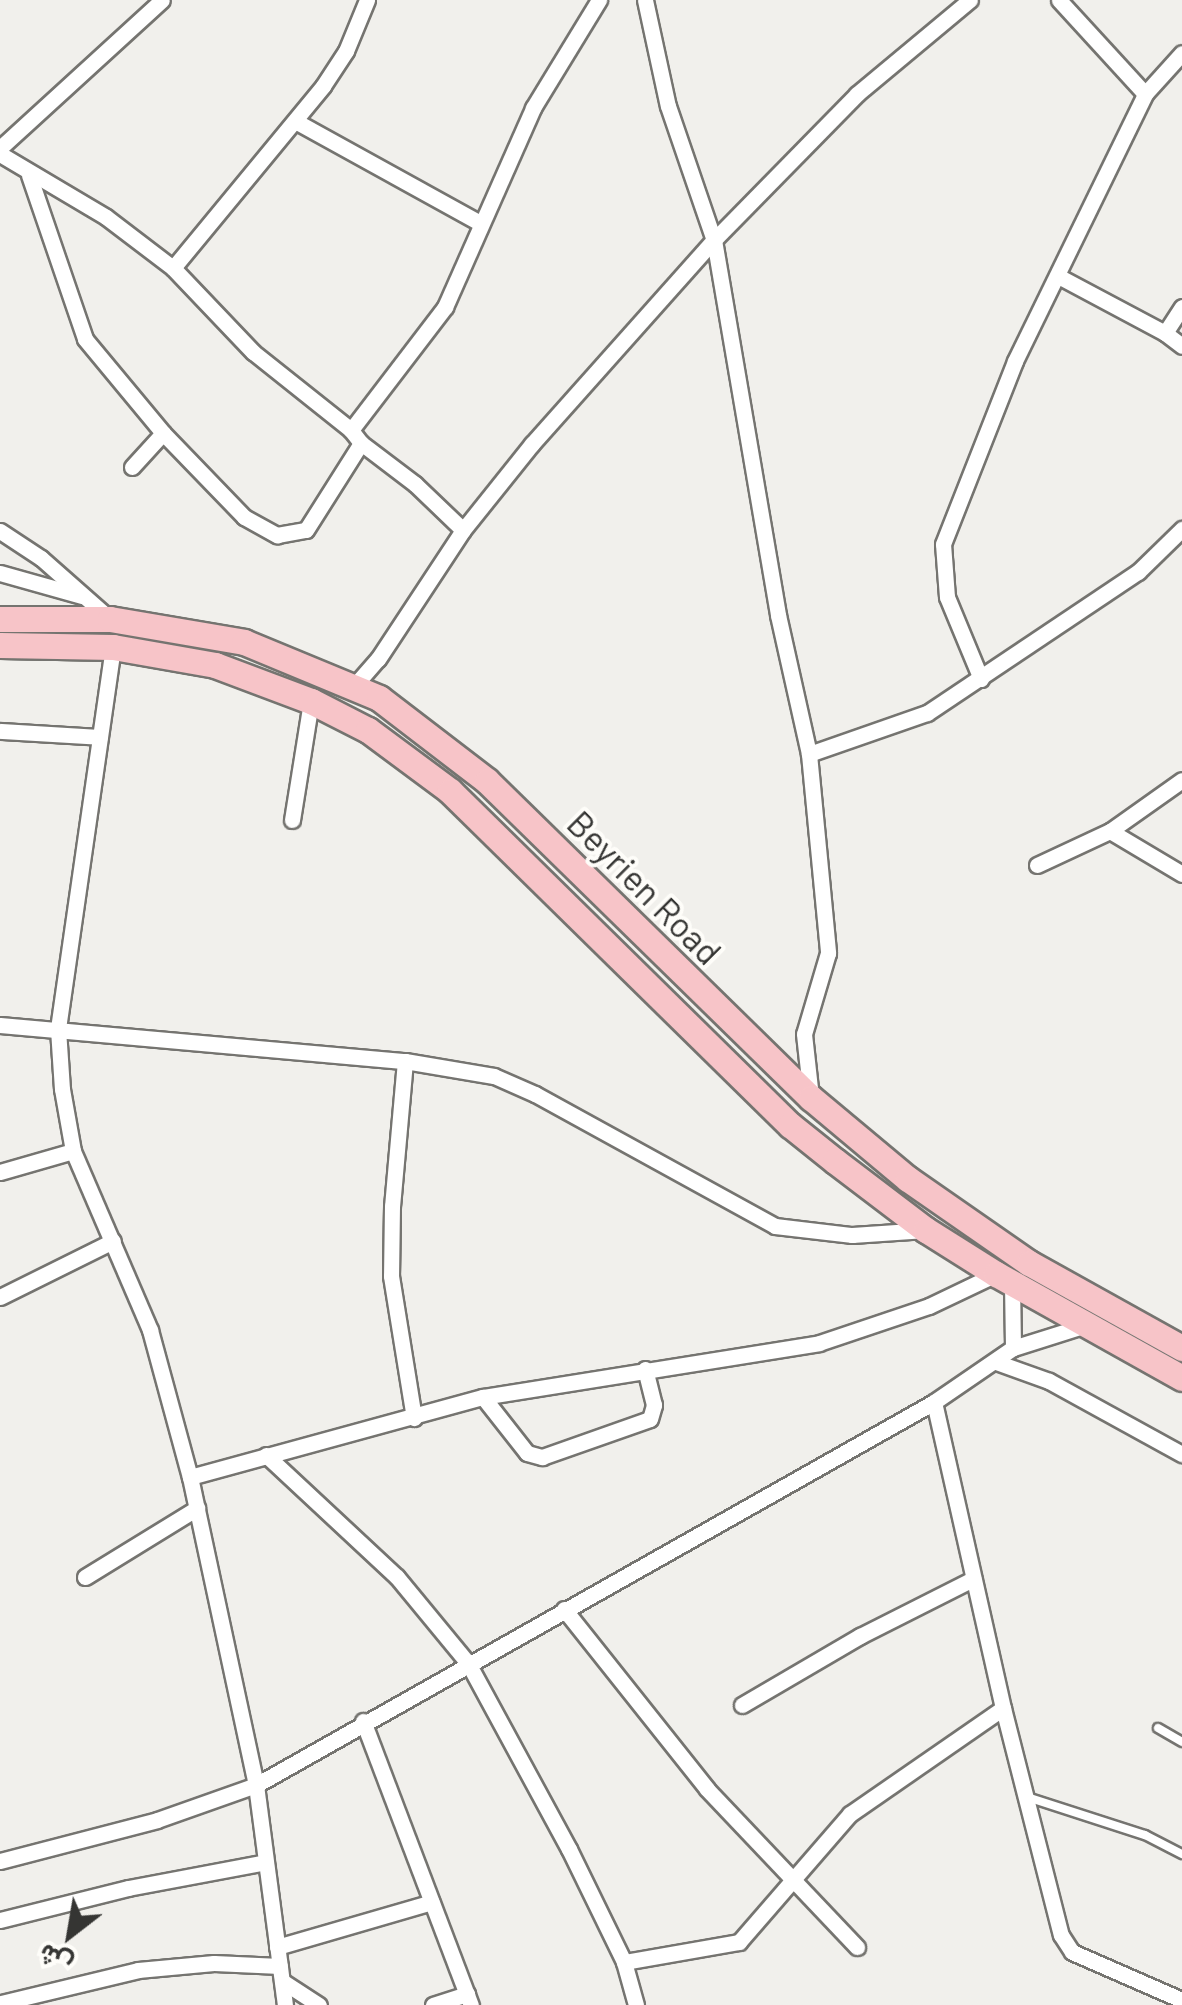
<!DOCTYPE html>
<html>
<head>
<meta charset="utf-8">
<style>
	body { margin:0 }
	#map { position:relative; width:1182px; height:2005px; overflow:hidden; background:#f1f0ec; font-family:Barlow,Vazirmatn,sans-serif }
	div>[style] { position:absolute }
	.roads { filter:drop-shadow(2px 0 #757470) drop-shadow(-2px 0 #757470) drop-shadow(0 2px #757470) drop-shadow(0 -2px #757470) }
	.service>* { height:8px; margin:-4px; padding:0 4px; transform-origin:4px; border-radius:4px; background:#fff }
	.minor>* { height:15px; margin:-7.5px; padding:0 7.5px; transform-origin:7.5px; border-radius:7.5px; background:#fff }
	.primary>* { height:25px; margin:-12.5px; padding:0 12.5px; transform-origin:12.5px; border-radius:12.5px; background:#f7c4c8 }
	span { translate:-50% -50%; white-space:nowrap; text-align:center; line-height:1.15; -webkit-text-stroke:8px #fefdf9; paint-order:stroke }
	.street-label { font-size:35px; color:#353533 }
	.north { position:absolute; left:20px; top:1885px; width:100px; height:100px; -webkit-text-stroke:8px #fefdf9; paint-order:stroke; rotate:211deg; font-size:28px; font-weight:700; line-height:40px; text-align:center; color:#353533 }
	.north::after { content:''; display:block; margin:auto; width:35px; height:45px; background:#353533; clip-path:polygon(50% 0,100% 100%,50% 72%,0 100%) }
</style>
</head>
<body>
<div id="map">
	<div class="roads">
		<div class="service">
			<i style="left:1158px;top:1728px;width:28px;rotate:30deg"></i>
			<i style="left:1027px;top:1797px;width:124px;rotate:17.9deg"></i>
			<i style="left:1145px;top:1835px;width:42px;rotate:27.2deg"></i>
		</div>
		<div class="minor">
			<i style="left:645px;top:0;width:108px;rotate:77.8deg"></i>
			<i style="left:668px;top:106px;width:142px;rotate:71.1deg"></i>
			<i style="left:714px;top:240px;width:380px;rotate:80.3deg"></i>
			<i style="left:778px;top:615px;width:142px;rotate:77.4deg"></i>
			<i style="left:809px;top:754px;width:200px;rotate:84.5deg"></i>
			<i style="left:828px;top:953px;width:84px;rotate:106.5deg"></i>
			<i style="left:804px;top:1034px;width:63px;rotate:83.7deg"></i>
			<i style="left:1059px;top:0;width:127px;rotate:47.5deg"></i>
			<i style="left:297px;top:122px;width:209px;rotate:28.9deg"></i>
			<i style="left:0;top:148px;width:219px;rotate:-42.4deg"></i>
			<i style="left:0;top:154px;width:123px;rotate:30.7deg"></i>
			<i style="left:106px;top:217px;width:84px;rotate:37.3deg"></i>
			<i style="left:173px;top:268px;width:116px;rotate:46.4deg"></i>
			<i style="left:253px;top:352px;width:125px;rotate:38.5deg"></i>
			<i style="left:29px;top:175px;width:173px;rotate:71.1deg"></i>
			<i style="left:85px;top:339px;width:122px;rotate:50.3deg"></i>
			<i style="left:163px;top:433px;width:117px;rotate:46deg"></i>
			<i style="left:244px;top:517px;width:38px;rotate:29deg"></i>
			<i style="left:277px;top:535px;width:29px;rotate:-10deg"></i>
			<i style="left:306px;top:530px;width:103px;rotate:-57.7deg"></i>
			<i style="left:173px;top:268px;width:236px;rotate:-50.5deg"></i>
			<i style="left:323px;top:86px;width:42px;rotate:-56.7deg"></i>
			<i style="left:346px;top:51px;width:55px;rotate:-67.6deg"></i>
			<i style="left:1058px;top:276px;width:121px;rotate:28deg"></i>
			<i style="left:1165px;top:333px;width:21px;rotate:37deg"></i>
			<i style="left:1165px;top:333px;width:31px;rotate:-57deg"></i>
			<i style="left:132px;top:467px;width:46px;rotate:-47.6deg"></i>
			<i style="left:463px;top:530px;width:66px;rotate:-136.2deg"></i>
			<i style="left:415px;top:484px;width:68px;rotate:-142.8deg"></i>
			<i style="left:361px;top:443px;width:16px;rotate:-128deg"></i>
			<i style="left:351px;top:430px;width:155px;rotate:-52.6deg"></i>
			<i style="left:445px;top:307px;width:218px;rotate:-66.1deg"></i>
			<i style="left:533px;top:108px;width:127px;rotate:-58.6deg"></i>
			<i style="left:0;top:531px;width:49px;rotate:33.4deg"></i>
			<i style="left:41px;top:558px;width:92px;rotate:41.5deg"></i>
			<i style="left:0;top:573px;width:85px;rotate:15.7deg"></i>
			<i style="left:113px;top:647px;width:386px;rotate:98.2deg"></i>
			<i style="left:58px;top:1029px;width:60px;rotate:86.2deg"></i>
			<i style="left:62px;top:1089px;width:63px;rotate:79.9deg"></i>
			<i style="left:73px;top:1151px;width:195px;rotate:66.7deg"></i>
			<i style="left:150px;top:1330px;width:152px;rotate:74.8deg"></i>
			<i style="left:190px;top:1477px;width:315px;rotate:77.9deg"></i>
			<i style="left:256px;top:1785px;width:222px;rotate:82.5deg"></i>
			<i style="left:981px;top:679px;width:89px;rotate:-112.5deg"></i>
			<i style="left:947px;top:597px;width:53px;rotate:-94.3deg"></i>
			<i style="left:943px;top:544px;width:197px;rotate:-68.5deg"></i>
			<i style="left:1015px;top:361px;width:297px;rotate:-64deg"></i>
			<i style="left:1145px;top:94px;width:55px;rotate:-47.9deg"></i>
			<i style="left:355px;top:685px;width:35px;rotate:-49deg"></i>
			<i style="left:378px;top:659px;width:154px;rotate:-56.6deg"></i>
			<i style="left:463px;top:530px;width:110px;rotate:-51.3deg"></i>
			<i style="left:532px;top:444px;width:273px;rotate:-48.3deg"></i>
			<i style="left:714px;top:240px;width:204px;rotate:-45.6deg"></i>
			<i style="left:857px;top:94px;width:147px;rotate:-39.8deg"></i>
			<i style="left:0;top:731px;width:100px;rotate:3.4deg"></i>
			<i style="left:809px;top:754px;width:125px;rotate:-19.2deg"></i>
			<i style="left:927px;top:713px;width:254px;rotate:-33.8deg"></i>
			<i style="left:1138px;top:572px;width:62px;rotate:-44.3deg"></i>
			<i style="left:292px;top:820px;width:121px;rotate:-80.9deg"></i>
			<i style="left:1110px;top:831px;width:84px;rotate:30.8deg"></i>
			<i style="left:1037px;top:865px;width:81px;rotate:-25deg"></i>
			<i style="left:1110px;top:831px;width:88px;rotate:-35.3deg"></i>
			<i style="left:0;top:1025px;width:407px;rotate:5.1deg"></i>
			<i style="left:405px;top:1061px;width:90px;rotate:9.6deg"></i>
			<i style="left:494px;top:1076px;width:45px;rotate:23.7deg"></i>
			<i style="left:535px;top:1094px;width:274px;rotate:28.8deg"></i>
			<i style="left:775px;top:1226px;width:78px;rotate:6.7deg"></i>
			<i style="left:852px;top:1235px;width:74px;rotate:-3.9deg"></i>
			<i style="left:405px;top:1061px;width:146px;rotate:95.1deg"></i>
			<i style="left:392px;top:1206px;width:70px;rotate:90.8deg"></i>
			<i style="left:391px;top:1276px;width:144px;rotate:80.8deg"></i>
			<i style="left:0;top:1172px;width:76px;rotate:-16deg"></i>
			<i style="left:1012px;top:1283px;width:65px;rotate:89.1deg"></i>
			<i style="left:0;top:1297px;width:126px;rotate:-26.4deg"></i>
			<i style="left:996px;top:1362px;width:56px;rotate:19.7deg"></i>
			<i style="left:1049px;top:1381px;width:152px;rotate:28.8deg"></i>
			<i style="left:483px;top:1397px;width:71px;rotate:51.8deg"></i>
			<i style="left:527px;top:1453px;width:16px;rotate:15deg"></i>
			<i style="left:542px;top:1457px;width:114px;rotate:-19.4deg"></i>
			<i style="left:650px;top:1419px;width:15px;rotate:-74deg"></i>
			<i style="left:654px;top:1405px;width:37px;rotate:-104deg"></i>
			<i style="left:934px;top:1402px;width:314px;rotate:77.3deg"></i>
			<i style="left:1003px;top:1708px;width:234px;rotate:75.7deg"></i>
			<i style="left:1061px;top:1935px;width:20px;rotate:57deg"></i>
			<i style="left:1072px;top:1952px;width:120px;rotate:23.6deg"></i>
			<i style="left:266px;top:1455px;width:179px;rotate:43deg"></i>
			<i style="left:397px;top:1577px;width:112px;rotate:50.5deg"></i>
			<i style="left:468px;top:1663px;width:212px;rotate:61.5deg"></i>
			<i style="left:569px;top:1849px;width:126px;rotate:64deg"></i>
			<i style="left:624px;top:1962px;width:45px;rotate:74.4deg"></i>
			<i style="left:190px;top:1477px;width:304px;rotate:-15.3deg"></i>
			<i style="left:483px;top:1397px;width:340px;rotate:-9.1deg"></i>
			<i style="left:819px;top:1343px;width:116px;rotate:-18.6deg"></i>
			<i style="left:929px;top:1306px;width:74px;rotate:-25.5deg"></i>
			<i style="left:85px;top:1577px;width:132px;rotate:-31.6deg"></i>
			<i style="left:564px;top:1609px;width:230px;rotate:51.5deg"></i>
			<i style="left:707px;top:1789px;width:218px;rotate:46.5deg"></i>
			<i style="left:742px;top:1705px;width:137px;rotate:-30.3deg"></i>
			<i style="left:860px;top:1636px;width:127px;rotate:-26.8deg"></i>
			<i style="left:363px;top:1721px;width:304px;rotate:69.2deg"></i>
			<i style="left:0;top:1861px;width:162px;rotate:-14.6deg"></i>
			<i style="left:157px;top:1820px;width:105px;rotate:-19.5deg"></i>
			<i style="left:256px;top:1785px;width:779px;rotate:-29.46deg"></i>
			<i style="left:934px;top:1402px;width:96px;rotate:-34.4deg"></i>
			<i style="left:1013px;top:1348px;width:77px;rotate:-17.5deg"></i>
			<i style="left:0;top:1920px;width:132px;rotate:-14deg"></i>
			<i style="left:128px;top:1888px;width:140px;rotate:-10.7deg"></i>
			<i style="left:277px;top:1947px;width:161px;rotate:-16.2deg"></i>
			<i style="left:624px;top:1962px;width:117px;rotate:-9.9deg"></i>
			<i style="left:739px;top:1942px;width:169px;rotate:-49.1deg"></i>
			<i style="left:850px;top:1814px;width:186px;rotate:-34.7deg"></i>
			<i style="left:282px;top:1981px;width:44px;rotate:33deg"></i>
			<i style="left:1px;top:2003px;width:141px;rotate:-13.5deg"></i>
			<i style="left:138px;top:1970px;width:76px;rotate:-5.3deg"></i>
			<i style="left:214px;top:1963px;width:66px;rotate:2.6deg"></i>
			<i style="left:433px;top:2005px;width:36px;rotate:-18deg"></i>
		</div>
		<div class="primary">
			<i style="left:0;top:619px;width:110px"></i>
			<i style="left:110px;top:619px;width:136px;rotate:9.7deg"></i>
			<i style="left:244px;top:642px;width:146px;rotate:22.5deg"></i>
			<i style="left:379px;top:698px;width:136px;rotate:37.5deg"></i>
			<i style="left:487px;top:781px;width:453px;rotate:44.4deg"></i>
			<i style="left:811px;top:1098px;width:126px;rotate:39.9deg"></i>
			<i style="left:908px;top:1179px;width:147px;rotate:34.8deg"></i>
			<i style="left:1029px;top:1263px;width:175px;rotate:29.1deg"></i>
			<i style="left:0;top:645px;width:113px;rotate:1deg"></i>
			<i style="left:113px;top:647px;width:104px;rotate:10deg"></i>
			<i style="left:215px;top:665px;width:103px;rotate:20.6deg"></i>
			<i style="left:311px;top:701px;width:64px;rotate:27deg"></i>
			<i style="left:368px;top:730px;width:102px;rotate:36.6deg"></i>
			<i style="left:450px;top:791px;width:477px;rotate:44.5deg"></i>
			<i style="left:790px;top:1125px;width:58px;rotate:38.7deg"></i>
			<i style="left:835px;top:1161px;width:114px;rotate:37.2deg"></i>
			<i style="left:926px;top:1230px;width:83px;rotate:32.2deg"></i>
			<i style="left:996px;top:1274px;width:213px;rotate:29.2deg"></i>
		</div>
	</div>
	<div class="street-label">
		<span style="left:645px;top:887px;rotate:45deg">Beyrien Road</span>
	</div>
	<div class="north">ش</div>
</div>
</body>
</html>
